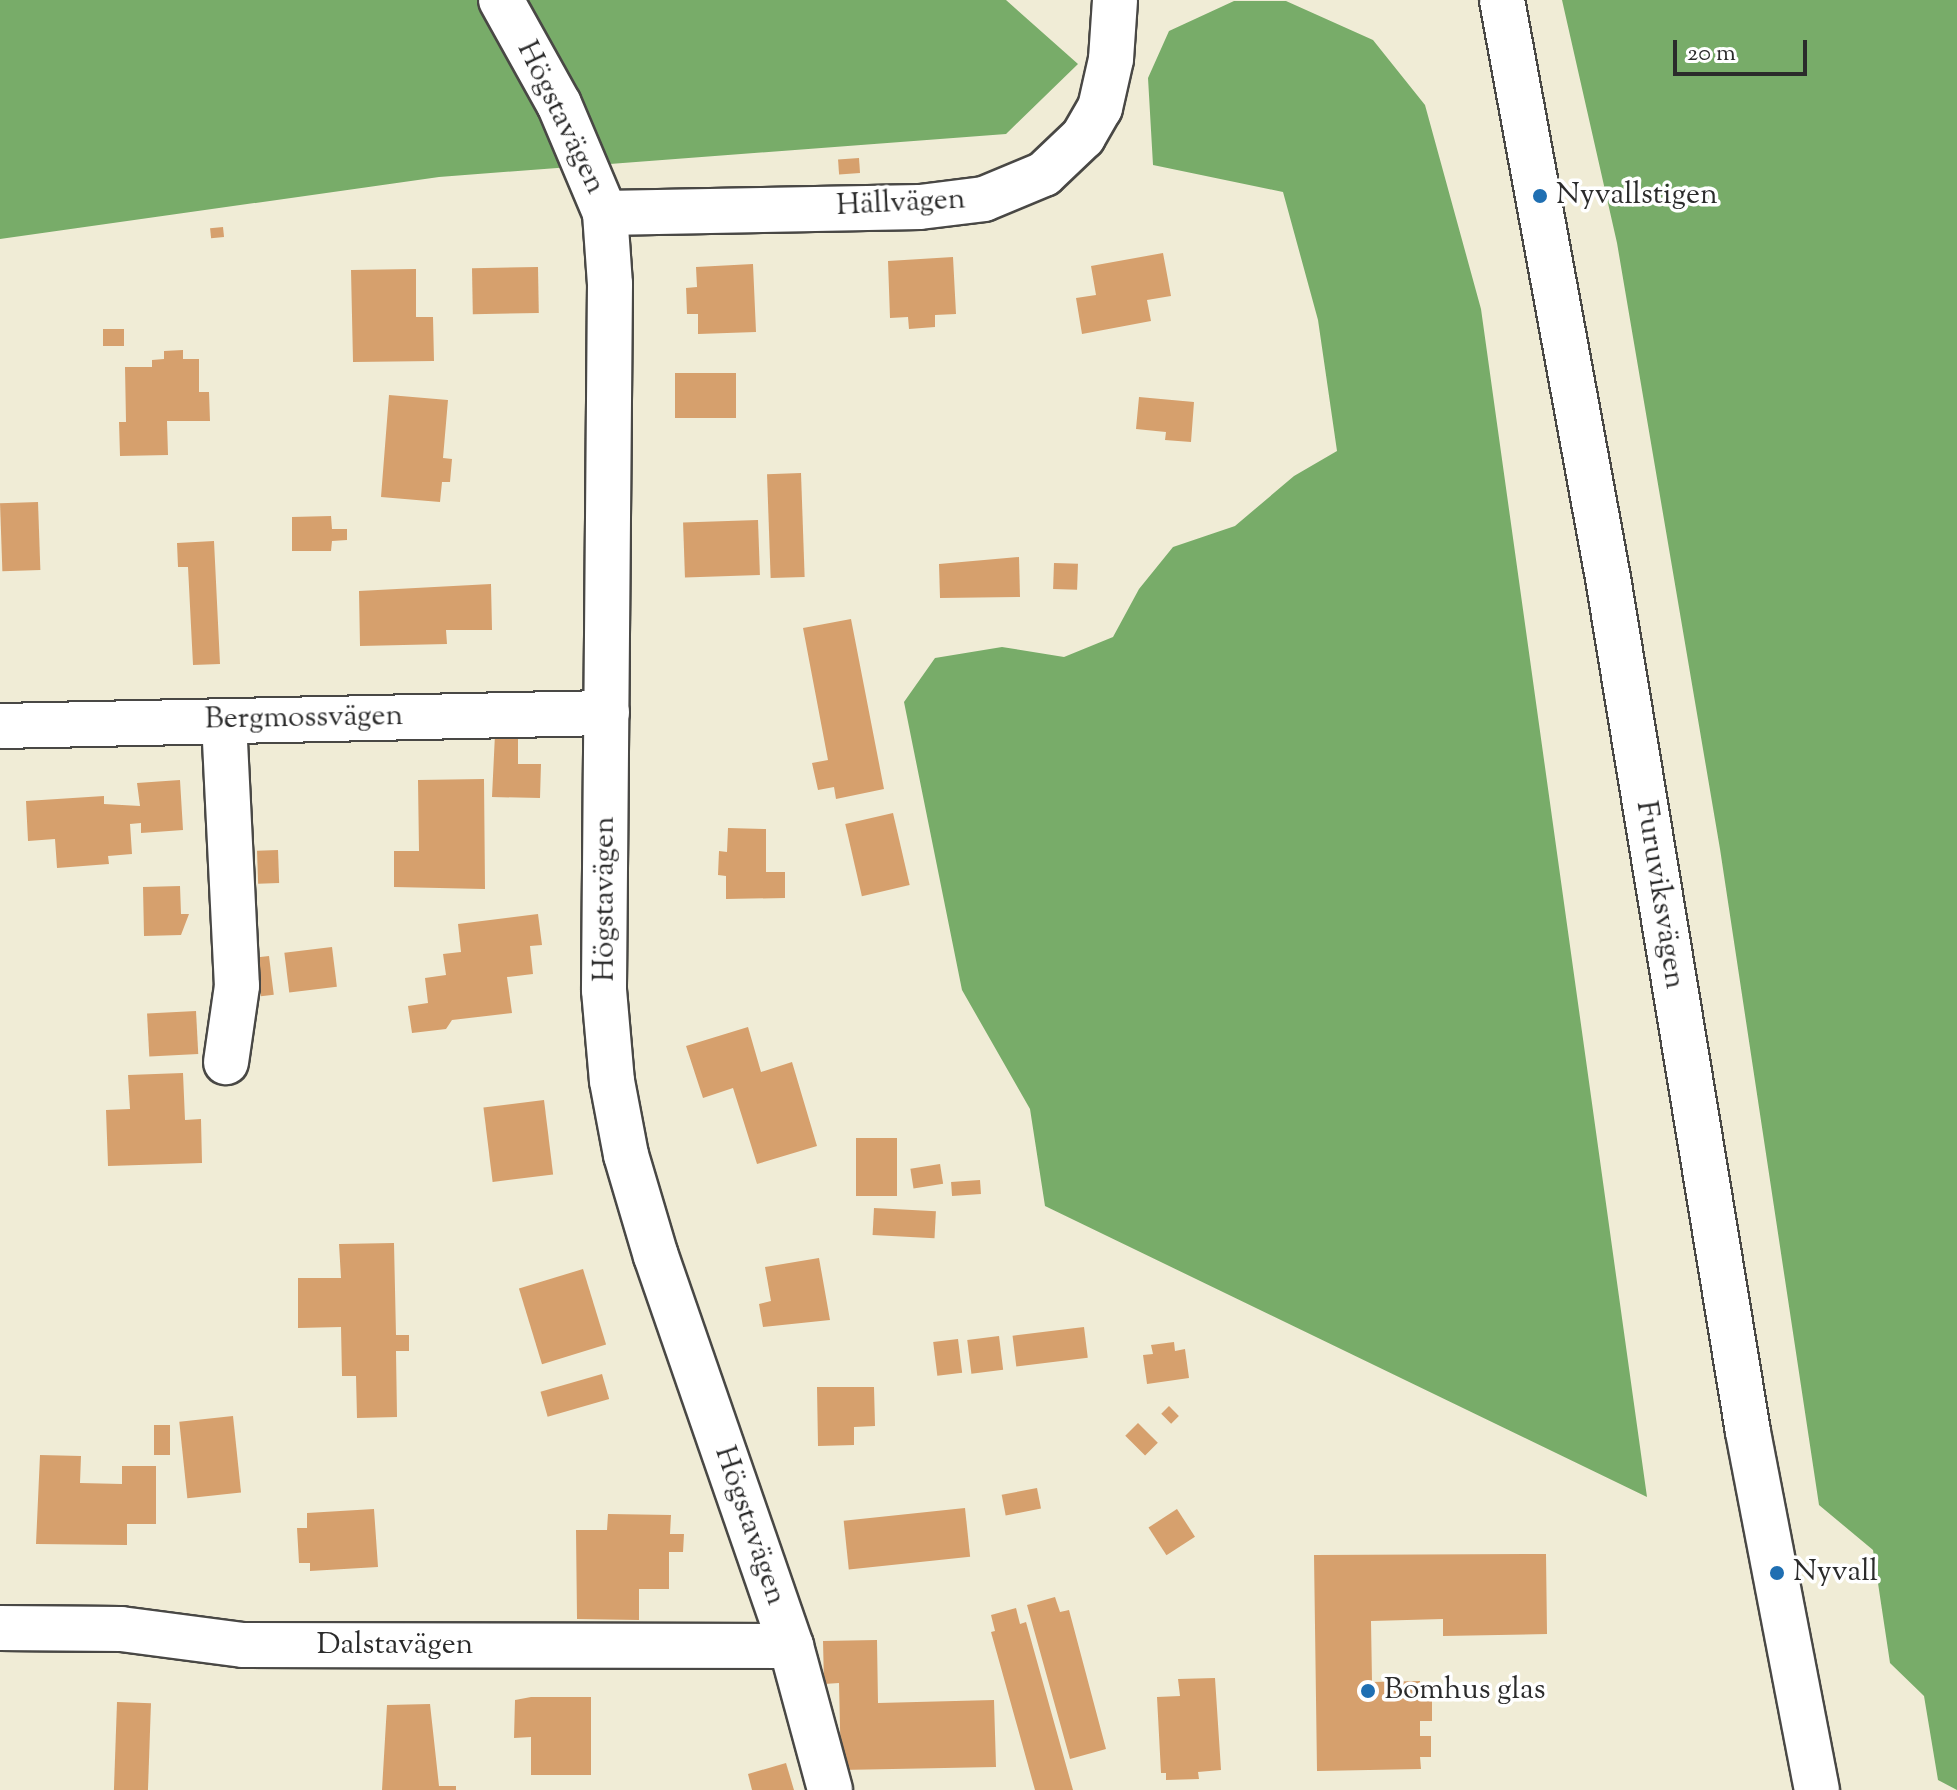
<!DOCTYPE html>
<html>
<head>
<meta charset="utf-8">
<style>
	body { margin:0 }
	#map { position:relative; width:1957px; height:1790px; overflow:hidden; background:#f0ecd6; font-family:"Sorts Mill Goudy",serif }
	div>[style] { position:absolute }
	.forest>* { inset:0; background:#78ac69 }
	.building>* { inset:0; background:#d6a06d; transform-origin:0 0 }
	.roads { filter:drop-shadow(2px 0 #494845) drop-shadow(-2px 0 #494845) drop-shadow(0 2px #494845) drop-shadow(0 -2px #494845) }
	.minor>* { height:44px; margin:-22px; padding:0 22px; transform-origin:22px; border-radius:22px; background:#fff }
	.major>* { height:44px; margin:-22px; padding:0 22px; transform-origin:22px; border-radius:22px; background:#fff }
	.dots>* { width:22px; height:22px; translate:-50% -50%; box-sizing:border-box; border:4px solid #fff; border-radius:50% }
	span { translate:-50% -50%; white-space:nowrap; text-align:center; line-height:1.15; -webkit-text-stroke:7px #fff; paint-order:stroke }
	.street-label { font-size:30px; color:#2b2b2b }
	.poi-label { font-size:30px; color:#2b2b2b }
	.left { translate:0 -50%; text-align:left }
	.scale { position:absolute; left:1673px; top:40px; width:134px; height:36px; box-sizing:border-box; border:4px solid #2b2b2b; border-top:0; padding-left:10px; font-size:24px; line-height:28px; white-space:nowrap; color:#2b2b2b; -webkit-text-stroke:6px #fff; paint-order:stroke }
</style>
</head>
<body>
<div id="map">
	<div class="forest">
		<i style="clip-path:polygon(0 0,1006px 0,1078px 64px,1006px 134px,439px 177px,0 239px)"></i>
		<i style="clip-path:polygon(1562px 0,1957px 0,1957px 1790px,1938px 1780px,1924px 1696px,1890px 1663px,1873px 1550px,1819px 1505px,1720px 849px,1617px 243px)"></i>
		<i style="clip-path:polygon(1234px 1px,1286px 1px,1373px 40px,1425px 105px,1481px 309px,1647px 1497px,1045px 1206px,1030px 1109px,962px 990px,904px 702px,935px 658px,1002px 647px,1064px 657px,1113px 637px,1139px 589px,1173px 547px,1235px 526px,1294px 476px,1337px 451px,1318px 320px,1283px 192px,1153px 165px,1148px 78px,1169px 31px)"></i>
	</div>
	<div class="building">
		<i style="left:859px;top:158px;width:15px;height:21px;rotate:86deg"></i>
		<i style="left:223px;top:227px;width:10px;height:13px;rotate:84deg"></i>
		<i style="clip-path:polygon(1163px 253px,1171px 296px,1147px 300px,1151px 321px,1082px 334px,1076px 298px,1096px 295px,1091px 266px)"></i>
		<i style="clip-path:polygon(953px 257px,956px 314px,935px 315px,935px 327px,909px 329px,908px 317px,890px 318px,888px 261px)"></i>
		<i style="clip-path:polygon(753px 264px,756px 332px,698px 334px,698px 314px,687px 314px,686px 288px,697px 287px,696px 267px)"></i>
		<i style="left:538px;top:267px;width:46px;height:66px;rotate:89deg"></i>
		<i style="clip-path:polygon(416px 269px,416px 317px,433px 317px,434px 361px,353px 362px,351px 270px)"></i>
		<i style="left:124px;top:329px;width:17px;height:21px;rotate:90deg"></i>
		<i style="clip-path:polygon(183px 350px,183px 359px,199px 359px,199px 392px,209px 392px,210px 421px,167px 421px,168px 455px,120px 456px,119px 422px,126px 422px,125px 367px,152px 367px,152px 360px,164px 359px,164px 351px)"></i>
		<i style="left:736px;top:373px;width:45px;height:61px;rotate:90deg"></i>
		<i style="clip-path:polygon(389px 395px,448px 400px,443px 458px,452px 459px,450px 482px,442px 482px,440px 502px,381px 497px)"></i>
		<i style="clip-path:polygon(1139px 397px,1194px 402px,1191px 442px,1165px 440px,1166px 432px,1136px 429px)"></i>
		<i style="left:801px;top:473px;width:104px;height:34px;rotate:88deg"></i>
		<i style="left:38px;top:502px;width:68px;height:38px;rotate:88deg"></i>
		<i style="clip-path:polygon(331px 516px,332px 529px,347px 529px,347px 540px,332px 541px,331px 551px,292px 551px,292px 517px)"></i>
		<i style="left:758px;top:520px;width:55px;height:75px;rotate:88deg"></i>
		<i style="clip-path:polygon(214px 541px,220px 664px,193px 665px,188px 567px,178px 567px,177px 543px)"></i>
		<i style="clip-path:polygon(1019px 557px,1020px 597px,940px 598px,939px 564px)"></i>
		<i style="left:1054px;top:563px;width:24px;height:26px;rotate:2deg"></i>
		<i style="clip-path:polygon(491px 584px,492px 630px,446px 630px,447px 644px,360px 646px,359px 591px)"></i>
		<i style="clip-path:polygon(851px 619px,884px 789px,836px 799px,834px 787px,818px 790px,812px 763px,828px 760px,803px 628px)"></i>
		<i style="clip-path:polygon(495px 734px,518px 734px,518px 764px,541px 764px,540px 798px,492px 797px)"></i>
		<i style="clip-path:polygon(484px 779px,485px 889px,394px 887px,394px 851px,419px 851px,418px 780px)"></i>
		<i style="clip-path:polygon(180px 780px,183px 830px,141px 833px,141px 823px,130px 824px,132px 854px,108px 856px,109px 864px,57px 868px,55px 839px,28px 841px,26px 801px,104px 796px,104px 804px,140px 806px,137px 783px)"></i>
		<i style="left:893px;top:813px;width:74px;height:49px;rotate:77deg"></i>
		<i style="clip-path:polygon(728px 828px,766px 829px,766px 872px,785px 872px,785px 898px,726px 899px,726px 876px,718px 875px,719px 851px,727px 852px)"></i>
		<i style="left:278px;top:850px;width:33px;height:21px;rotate:88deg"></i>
		<i style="clip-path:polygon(180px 886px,181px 914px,189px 914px,181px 935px,144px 936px,143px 887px)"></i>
		<i style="clip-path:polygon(538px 914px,542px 945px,530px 946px,533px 974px,507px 977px,512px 1013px,452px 1020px,446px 1029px,412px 1033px,408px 1006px,428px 1003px,425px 978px,446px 975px,443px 954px,461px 952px,458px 924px)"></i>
		<i style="left:332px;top:947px;width:40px;height:48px;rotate:83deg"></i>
		<i style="left:269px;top:956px;width:39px;height:13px;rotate:83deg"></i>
		<i style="left:196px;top:1011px;width:43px;height:49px;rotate:87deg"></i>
		<i style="clip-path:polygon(748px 1027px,761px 1072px,792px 1062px,817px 1146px,757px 1164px,733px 1088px,703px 1098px,686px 1046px)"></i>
		<i style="clip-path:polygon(183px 1073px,185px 1120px,201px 1119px,202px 1163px,108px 1166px,106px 1110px,130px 1109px,128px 1075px)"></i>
		<i style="left:544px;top:1100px;width:75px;height:61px;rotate:83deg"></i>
		<i style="left:856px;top:1138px;width:41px;height:58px"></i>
		<i style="left:940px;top:1164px;width:20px;height:30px;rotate:81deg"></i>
		<i style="left:980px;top:1180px;width:14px;height:29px;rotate:86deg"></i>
		<i style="left:874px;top:1208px;width:62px;height:27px;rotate:3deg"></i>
		<i style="clip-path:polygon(394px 1243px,396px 1335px,409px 1335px,409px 1351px,396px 1351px,397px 1417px,357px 1418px,356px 1376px,342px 1376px,341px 1327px,298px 1328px,298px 1278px,341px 1278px,339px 1244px)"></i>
		<i style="clip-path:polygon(819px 1258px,830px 1320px,763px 1327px,759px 1304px,771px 1301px,765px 1267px)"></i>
		<i style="left:583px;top:1269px;width:79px;height:67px;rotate:73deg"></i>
		<i style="left:1084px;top:1327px;width:31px;height:72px;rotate:83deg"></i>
		<i style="left:999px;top:1336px;width:34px;height:32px;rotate:83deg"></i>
		<i style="left:958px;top:1339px;width:34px;height:25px;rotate:83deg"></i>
		<i style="clip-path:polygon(1174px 1342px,1175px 1351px,1185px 1349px,1189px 1378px,1147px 1384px,1143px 1355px,1153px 1354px,1151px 1345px)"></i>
		<i style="left:602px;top:1374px;width:26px;height:64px;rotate:74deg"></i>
		<i style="clip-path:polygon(817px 1387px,874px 1387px,875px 1426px,854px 1427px,854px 1445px,818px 1446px)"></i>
		<i style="left:1169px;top:1406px;width:14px;height:11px;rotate:45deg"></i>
		<i style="left:233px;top:1416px;width:77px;height:54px;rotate:84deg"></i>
		<i style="left:1138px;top:1423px;width:28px;height:18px;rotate:45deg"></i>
		<i style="left:154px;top:1425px;width:16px;height:30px"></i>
		<i style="clip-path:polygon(40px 1455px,81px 1456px,80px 1483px,122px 1484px,122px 1466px,156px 1466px,156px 1524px,127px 1524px,127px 1545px,36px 1544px)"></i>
		<i style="left:1037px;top:1488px;width:21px;height:36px;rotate:79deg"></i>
		<i style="left:965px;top:1508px;width:49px;height:122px;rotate:84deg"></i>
		<i style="clip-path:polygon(374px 1509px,378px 1567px,310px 1571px,310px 1563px,299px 1563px,297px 1528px,307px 1528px,307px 1513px)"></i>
		<i style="left:1177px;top:1509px;width:33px;height:34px;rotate:57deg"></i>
		<i style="clip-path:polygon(608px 1514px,671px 1515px,670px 1534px,684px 1534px,683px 1552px,669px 1552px,669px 1589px,639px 1589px,639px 1620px,577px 1619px,576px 1530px,607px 1530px)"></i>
		<i style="clip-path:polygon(1546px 1554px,1547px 1634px,1443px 1636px,1443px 1619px,1371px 1621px,1372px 1682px,1420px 1681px,1420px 1701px,1432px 1701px,1432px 1721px,1420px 1721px,1420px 1736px,1431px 1736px,1431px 1757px,1420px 1757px,1421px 1769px,1317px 1771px,1314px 1555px)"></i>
		<i style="clip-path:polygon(1055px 1597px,1060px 1612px,1069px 1610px,1106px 1749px,1070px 1759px,1027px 1605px)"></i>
		<i style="clip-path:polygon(1016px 1608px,1020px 1624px,1026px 1622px,1073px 1790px,1035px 1790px,991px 1632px,995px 1631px,991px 1615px)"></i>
		<i style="clip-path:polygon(877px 1640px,878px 1703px,994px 1700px,996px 1767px,841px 1770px,839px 1683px,824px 1684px,823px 1641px)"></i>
		<i style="clip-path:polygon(1215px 1678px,1221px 1770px,1198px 1772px,1199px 1779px,1166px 1780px,1166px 1773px,1161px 1773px,1157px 1697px,1180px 1696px,1178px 1679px)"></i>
		<i style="clip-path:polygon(531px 1697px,591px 1697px,591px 1775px,531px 1775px,531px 1737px,514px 1738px,515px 1700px)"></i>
		<i style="left:117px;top:1702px;width:34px;height:88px;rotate:2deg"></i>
		<i style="clip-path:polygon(430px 1704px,439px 1786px,456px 1786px,456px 1790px,382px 1790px,387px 1705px)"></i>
		<i style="clip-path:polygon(786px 1763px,794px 1790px,752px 1790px,748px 1774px)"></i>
	</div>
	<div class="roads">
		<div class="minor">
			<i style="left:501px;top:0;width:119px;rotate:60.9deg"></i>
			<i style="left:559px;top:104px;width:118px;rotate:67.1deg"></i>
			<i style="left:605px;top:213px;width:71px;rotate:86deg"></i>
			<i style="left:610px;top:284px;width:706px;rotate:90.49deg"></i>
			<i style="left:604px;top:990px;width:91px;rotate:85deg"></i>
			<i style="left:612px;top:1081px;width:75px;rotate:79.3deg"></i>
			<i style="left:626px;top:1155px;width:105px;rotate:73.5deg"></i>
			<i style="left:656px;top:1256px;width:413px;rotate:70.9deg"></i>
			<i style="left:791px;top:1646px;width:149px;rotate:74.8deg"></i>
			<i style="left:605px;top:213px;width:315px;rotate:-1.1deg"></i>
			<i style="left:920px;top:207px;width:64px;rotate:-7.1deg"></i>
			<i style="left:984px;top:199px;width:65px;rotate:-22.6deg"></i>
			<i style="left:1044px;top:174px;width:54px;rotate:-43.5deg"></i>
			<i style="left:1083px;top:137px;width:34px;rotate:-60deg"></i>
			<i style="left:1100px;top:108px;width:50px;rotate:-77.3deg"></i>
			<i style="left:1111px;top:59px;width:59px;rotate:-86.1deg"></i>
			<i style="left:224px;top:721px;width:265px;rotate:87.2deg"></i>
			<i style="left:237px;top:986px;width:77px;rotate:98.2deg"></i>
			<i style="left:0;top:726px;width:607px;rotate:-1.23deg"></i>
			<i style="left:0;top:1628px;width:121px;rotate:0.5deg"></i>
			<i style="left:121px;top:1629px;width:123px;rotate:7.5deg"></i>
			<i style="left:243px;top:1645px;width:548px;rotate:0.1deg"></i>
		</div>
		<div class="major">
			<i style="left:1502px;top:0;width:588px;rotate:79.61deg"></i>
			<i style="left:1608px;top:578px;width:865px;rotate:80.69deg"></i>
			<i style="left:1748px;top:1432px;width:365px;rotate:79.1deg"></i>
		</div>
	</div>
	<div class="dots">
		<i style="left:1540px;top:196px;background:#1f6fb2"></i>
		<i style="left:1777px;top:1573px;background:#1f6fb2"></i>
		<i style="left:1368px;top:1691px;background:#1f6fb2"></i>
	</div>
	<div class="street-label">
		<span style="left:560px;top:118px;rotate:64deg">Högstavägen</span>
		<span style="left:901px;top:204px;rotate:-3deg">Hällvägen</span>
		<span style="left:304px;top:719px;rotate:-1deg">Bergmossvägen</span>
		<span style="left:1659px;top:895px;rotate:81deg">Furuviksvägen</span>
		<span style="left:606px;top:899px;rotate:-90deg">Högstavägen</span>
		<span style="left:749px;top:1526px;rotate:71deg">Högstavägen</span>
		<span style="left:395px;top:1646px">Dalstavägen</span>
	</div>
	<div class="poi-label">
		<span class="left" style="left:1556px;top:196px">Nyvallstigen</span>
		<span class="left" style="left:1793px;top:1573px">Nyvall</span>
		<span class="left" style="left:1384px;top:1691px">Bomhus glas</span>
	</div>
	<div class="scale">20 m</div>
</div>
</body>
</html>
